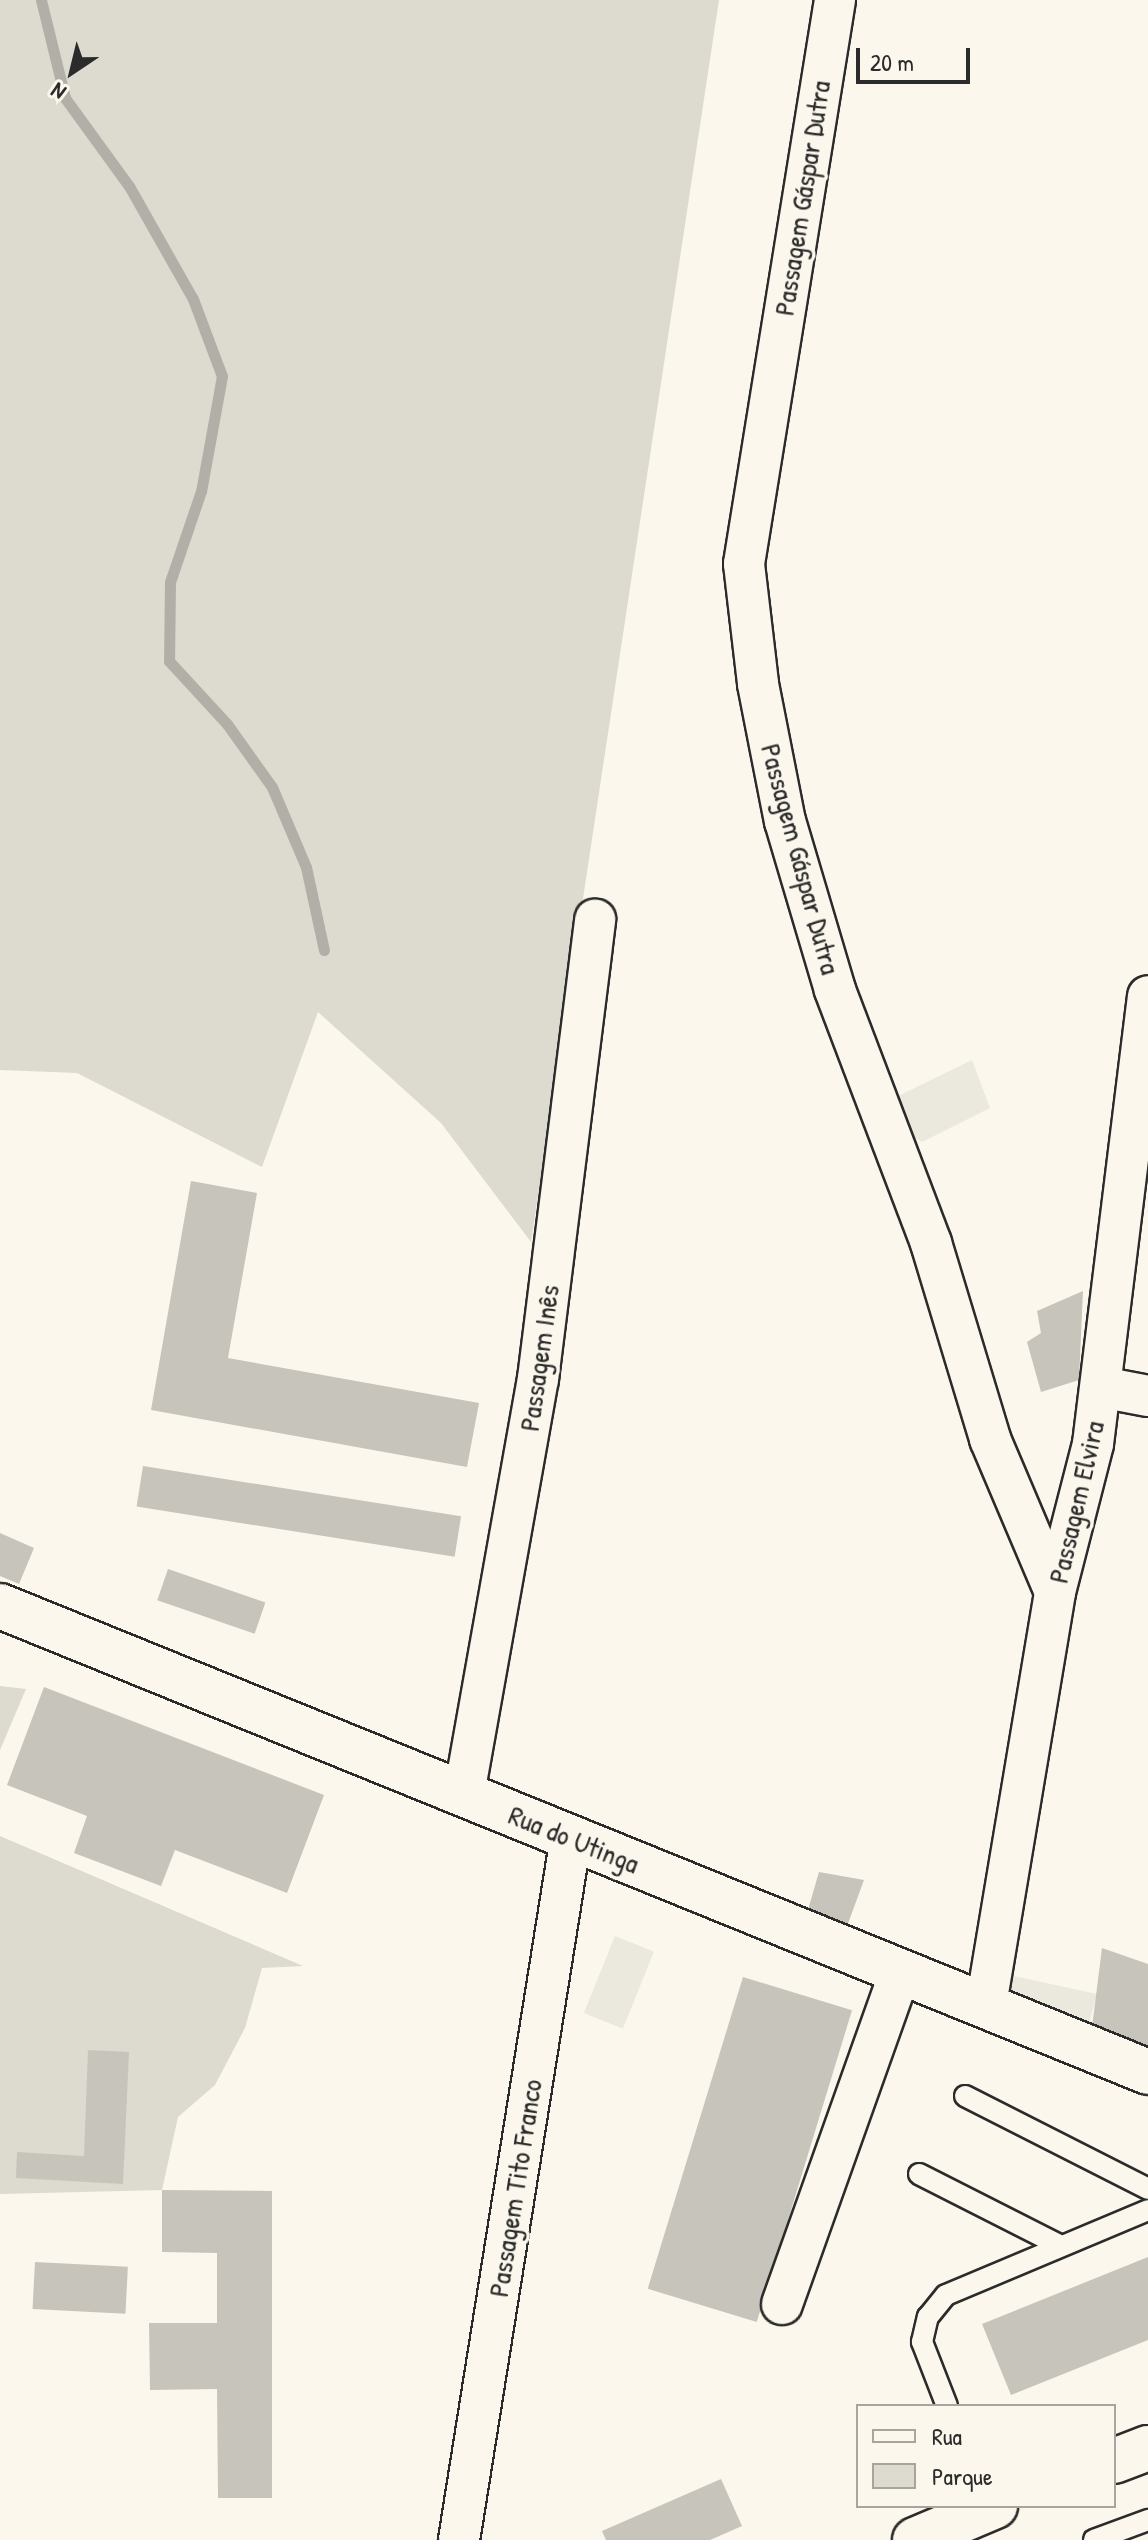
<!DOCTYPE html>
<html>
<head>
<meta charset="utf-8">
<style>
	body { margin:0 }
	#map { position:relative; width:1148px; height:2540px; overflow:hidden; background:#fbf7ec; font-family:"Patrick Hand",sans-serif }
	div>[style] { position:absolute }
	.built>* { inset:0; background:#ebe8de; transform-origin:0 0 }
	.green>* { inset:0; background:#dddad0 }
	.stream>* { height:11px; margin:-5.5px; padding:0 5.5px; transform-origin:5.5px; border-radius:5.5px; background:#b1afa7 }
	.building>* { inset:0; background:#c7c4bc; transform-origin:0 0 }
	.roads { filter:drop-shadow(2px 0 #2b2b2b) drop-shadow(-2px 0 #2b2b2b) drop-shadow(0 2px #2b2b2b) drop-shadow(0 -2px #2b2b2b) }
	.service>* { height:20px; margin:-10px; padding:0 10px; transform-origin:10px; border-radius:10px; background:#fbf7ec }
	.minor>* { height:40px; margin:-20px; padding:0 20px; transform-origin:20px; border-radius:20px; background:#fbf7ec }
	.tertiary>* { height:44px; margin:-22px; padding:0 22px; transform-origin:22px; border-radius:22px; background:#fbf7ec }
	.trunk>* { height:44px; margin:-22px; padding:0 22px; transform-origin:22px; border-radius:22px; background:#fbf7ec }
	span { translate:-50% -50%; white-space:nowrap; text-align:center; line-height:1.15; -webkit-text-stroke:7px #fbf7ec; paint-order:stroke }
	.street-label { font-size:28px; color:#2b2b2b }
	.legend { position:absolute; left:856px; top:2404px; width:260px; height:104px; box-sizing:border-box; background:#fbf7ec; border:2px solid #a8a59f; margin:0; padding:10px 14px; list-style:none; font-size:24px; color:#2b2b2b }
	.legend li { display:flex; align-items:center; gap:16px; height:40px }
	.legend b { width:40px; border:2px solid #a8a59f }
	.north { position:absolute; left:32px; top:32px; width:80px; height:80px; -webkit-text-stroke:6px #fbf7ec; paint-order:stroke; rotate:215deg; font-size:22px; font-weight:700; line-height:32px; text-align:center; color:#2b2b2b }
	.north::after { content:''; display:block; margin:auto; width:28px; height:36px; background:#2b2b2b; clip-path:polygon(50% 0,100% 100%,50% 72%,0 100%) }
	.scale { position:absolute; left:856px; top:48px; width:114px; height:36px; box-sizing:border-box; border:4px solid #2b2b2b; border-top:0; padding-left:10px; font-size:24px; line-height:28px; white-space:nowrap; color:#2b2b2b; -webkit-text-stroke:6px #fbf7ec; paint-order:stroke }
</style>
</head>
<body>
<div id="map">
	<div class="built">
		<i style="clip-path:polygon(972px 1060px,990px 1108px,922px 1142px,905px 1130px,894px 1098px)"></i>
		<i style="left:615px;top:1936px;width:42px;height:83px;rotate:22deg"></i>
		<i style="clip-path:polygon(1000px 1973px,1097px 1994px,1085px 2038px,1001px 2011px)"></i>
	</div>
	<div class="green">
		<i style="clip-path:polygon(0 0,719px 0,531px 1242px,441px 1123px,318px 1012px,262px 1167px,77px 1073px,0 1070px)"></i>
		<i style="clip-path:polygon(0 1686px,26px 1689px,0 1750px)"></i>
		<i style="clip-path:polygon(0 1836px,303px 1966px,262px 1968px,245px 2028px,215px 2085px,178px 2117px,162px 2190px,0 2194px)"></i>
	</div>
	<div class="stream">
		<i style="left:41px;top:0;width:101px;rotate:76.2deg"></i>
		<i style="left:65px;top:98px;width:109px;rotate:54deg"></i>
		<i style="left:129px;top:186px;width:130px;rotate:60.5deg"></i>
		<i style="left:193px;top:299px;width:82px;rotate:69.4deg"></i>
		<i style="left:222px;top:376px;width:117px;rotate:100.3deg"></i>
		<i style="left:201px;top:491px;width:96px;rotate:108.8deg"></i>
		<i style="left:170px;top:582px;width:79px;rotate:90.7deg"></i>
		<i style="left:169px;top:661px;width:86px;rotate:47.4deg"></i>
		<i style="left:227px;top:724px;width:77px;rotate:54.5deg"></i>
		<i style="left:272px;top:787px;width:87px;rotate:67deg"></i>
		<i style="left:306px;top:867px;width:85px;rotate:77.8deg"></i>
	</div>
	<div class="building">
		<i style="clip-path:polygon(191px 1181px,257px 1193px,228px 1358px,479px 1403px,467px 1467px,151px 1410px)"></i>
		<i style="clip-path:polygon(1083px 1291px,1079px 1380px,1041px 1392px,1027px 1342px,1041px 1333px,1037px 1311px)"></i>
		<i style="left:143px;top:1466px;width:322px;height:41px;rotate:9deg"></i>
		<i style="clip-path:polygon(0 1533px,34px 1548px,19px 1584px,0 1576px)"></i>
		<i style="left:168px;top:1569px;width:103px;height:33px;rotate:19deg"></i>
		<i style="clip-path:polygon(44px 1687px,324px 1795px,287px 1893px,175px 1850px,161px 1886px,74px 1853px,87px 1816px,7px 1785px)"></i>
		<i style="clip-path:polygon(819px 1872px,864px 1880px,839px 1948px,803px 1927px)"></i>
		<i style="clip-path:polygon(1102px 1948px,1148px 1964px,1148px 2064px,1090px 2043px)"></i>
		<i style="left:743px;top:1977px;width:114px;height:326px;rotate:17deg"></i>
		<i style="clip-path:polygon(88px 2050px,129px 2052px,123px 2184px,16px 2178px,17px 2152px,84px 2156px)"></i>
		<i style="clip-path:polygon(162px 2190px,272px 2191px,272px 2498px,218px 2498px,217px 2389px,150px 2390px,149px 2323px,217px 2323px,217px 2253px,162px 2252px)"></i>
		<i style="clip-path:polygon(1148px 2257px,1148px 2340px,1011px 2395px,982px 2324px)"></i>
		<i style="left:35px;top:2262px;width:93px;height:47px;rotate:3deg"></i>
		<i style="clip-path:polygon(721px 2479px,742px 2526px,710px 2540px,606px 2540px,602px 2531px)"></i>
	</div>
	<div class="roads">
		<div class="service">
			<i style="left:965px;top:2096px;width:205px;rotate:26.9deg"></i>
			<i style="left:919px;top:2174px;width:157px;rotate:26.9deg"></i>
			<i style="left:947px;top:2406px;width:69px;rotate:-111.3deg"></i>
			<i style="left:922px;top:2342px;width:26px;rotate:-77deg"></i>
			<i style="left:928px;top:2317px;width:28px;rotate:-51deg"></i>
			<i style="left:946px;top:2295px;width:219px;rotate:-22.8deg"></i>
			<i style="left:1094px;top:2540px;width:58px;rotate:-20.3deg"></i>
		</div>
		<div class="minor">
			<i style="left:835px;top:0;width:571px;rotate:99.17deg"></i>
			<i style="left:744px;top:564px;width:121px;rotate:83.3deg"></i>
			<i style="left:758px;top:684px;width:140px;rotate:78.9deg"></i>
			<i style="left:785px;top:821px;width:176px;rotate:73.5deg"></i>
			<i style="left:835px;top:990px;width:271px;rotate:69.2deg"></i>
			<i style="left:931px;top:1243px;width:205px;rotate:73.2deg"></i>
			<i style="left:990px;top:1439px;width:166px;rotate:67deg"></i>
			<i style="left:1101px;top:1387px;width:48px;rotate:10.8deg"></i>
			<i style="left:464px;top:1794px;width:422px;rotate:-79.9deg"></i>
			<i style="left:538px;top:1379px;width:463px;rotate:-82.9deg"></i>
			<i style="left:986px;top:2005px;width:419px;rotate:-80.5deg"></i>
			<i style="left:1055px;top:1592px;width:153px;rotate:-75.6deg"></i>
			<i style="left:1093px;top:1444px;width:451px;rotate:-83deg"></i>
			<i style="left:782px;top:2304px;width:351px;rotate:-70.4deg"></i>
			<i style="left:459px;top:2540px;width:712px;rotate:-80.95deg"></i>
		</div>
		<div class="tertiary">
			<i style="left:0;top:1606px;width:1239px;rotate:22.09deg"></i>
		</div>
		<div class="trunk">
			<i style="left:1114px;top:2461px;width:36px;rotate:-21deg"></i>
			<i style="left:915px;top:2540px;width:87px;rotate:-23deg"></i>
		</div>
	</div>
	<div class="street-label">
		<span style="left:802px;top:198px;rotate:-81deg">Passagem Gáspar Dutra</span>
		<span style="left:801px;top:859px;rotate:75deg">Passagem Gáspar Dutra</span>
		<span style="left:539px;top:1358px;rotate:-82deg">Passagem Inês</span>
		<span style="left:1076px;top:1502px;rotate:-77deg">Passagem Elvira</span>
		<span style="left:574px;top:1839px;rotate:22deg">Rua do Utinga</span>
		<span style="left:515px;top:2188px;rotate:-81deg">Passagem Tito Franco</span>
	</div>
	<ul class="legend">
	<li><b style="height:10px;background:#fbf7ec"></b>Rua</li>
	<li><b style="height:22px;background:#dddad0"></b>Parque</li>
	</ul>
	<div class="north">N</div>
	<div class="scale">20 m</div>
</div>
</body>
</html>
